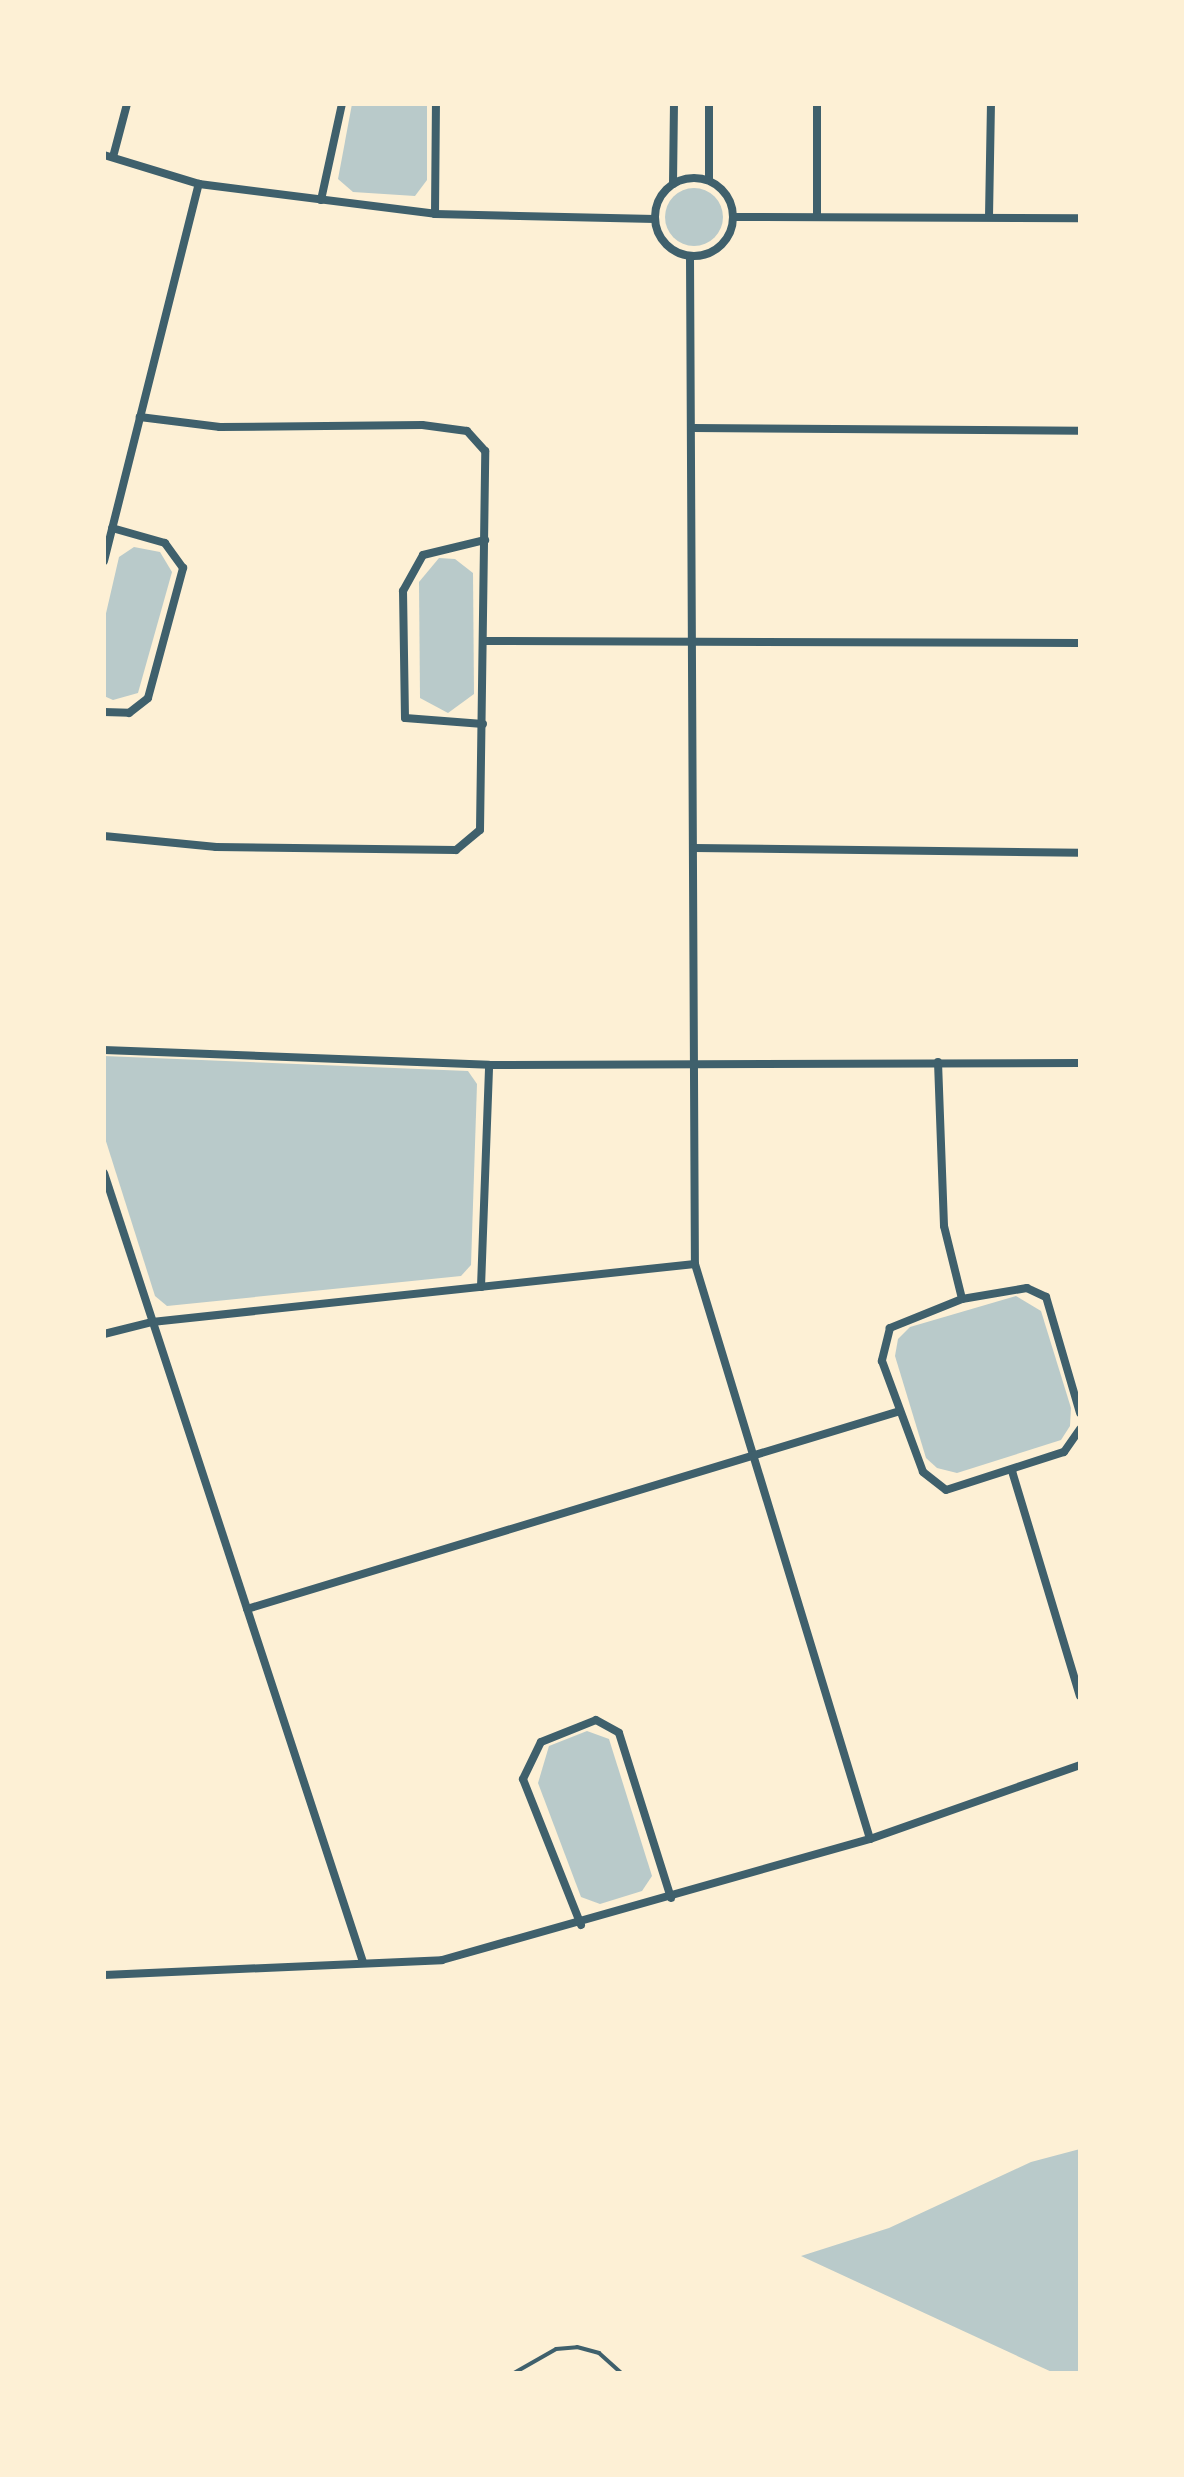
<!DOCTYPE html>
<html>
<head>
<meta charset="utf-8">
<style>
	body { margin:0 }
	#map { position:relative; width:1184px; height:2477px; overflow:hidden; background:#fdf0d5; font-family:"Open Sans",sans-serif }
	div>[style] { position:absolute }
	.green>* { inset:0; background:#b9caca }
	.round { border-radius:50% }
	.service>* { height:4px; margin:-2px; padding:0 2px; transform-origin:2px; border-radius:2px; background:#3f606c }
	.minor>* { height:8px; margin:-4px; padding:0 4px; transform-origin:4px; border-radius:4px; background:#3f606c }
	.minor>.ring { margin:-4px; padding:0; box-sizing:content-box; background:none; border:8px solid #3f606c; border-radius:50% }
	span { translate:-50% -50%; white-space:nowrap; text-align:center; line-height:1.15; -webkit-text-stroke:7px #fdf0d5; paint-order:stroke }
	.frame { position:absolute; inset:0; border:106px solid #fdf0d5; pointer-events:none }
</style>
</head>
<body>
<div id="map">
	<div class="green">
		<i style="clip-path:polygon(352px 104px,427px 104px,427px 180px,415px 196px,353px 192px,338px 179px)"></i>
		<i class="round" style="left:665px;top:188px;width:58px;height:58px"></i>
		<i style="clip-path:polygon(134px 547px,160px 552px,172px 572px,138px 693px,113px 700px,104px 696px,104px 622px,119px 557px)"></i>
		<i style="clip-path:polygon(439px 558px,455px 559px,473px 573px,474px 694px,448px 713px,420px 698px,419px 582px)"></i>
		<i style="clip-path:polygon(104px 1056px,468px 1071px,477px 1084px,471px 1265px,461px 1276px,167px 1306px,155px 1296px,104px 1135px)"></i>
		<i style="clip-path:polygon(1016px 1296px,1041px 1311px,1071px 1408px,1070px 1426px,1061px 1440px,957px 1473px,937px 1468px,926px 1458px,895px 1356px,898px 1339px,910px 1327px)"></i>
		<i style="clip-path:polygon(587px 1731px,609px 1739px,652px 1876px,642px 1891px,600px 1904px,581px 1897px,538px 1783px,549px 1746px)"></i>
		<i style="clip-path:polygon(1080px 2149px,1080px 2373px,1054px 2373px,801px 2256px,889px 2228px,1031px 2162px)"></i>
	</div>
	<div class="service">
		<i style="left:514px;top:2373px;width:48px;rotate:-29.7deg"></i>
		<i style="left:556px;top:2349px;width:21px;rotate:-5deg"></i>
		<i style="left:577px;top:2347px;width:23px;rotate:15deg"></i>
		<i style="left:599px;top:2353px;width:30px;rotate:42deg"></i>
	</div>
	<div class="minor">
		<i style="left:709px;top:104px;width:76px;rotate:90deg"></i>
		<i style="left:817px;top:104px;width:113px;rotate:90deg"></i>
		<i style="left:104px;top:155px;width:99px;rotate:17deg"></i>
		<i style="left:199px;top:184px;width:238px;rotate:7.2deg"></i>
		<i style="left:435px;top:214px;width:220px;rotate:1.3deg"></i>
		<i style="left:113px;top:157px;width:55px;rotate:-75.2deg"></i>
		<i class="ring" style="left:655px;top:178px;width:70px;height:70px"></i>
		<i style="left:673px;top:184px;width:80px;rotate:-89.3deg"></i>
		<i style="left:321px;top:200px;width:98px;rotate:-77.7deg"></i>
		<i style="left:435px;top:214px;width:110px;rotate:-89.5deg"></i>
		<i style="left:734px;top:217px;width:346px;rotate:0.2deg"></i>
		<i style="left:989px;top:217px;width:113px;rotate:-89deg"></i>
		<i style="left:690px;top:257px;width:1007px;rotate:89.72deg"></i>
		<i style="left:695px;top:1264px;width:601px;rotate:73.07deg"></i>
		<i style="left:692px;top:428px;width:388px;rotate:0.4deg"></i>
		<i style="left:104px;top:561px;width:389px;rotate:-75.9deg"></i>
		<i style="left:484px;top:641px;width:596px;rotate:0.19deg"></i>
		<i style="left:104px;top:712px;width:25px;rotate:2deg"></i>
		<i style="left:129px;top:713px;width:24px;rotate:-38deg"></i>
		<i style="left:148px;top:698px;width:135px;rotate:-74.9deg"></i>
		<i style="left:183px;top:568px;width:31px;rotate:-126deg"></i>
		<i style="left:165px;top:543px;width:55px;rotate:-164.2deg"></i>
		<i style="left:483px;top:724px;width:78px;rotate:-175.6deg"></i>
		<i style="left:405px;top:718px;width:127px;rotate:-90.9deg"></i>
		<i style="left:403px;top:591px;width:41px;rotate:-60.9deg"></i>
		<i style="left:423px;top:555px;width:64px;rotate:-13.6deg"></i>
		<i style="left:104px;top:836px;width:113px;rotate:5.6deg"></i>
		<i style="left:216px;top:847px;width:240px;rotate:0.7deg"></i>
		<i style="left:456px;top:850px;width:31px;rotate:-40deg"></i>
		<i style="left:480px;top:830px;width:379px;rotate:-89.2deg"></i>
		<i style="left:485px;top:451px;width:27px;rotate:-132deg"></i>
		<i style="left:467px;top:431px;width:45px;rotate:-172.4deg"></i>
		<i style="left:422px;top:425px;width:202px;rotate:179.4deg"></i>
		<i style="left:220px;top:427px;width:81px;rotate:-172.9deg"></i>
		<i style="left:694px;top:848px;width:386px;rotate:0.7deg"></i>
		<i style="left:104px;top:1050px;width:385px;rotate:2.2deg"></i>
		<i style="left:489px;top:1065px;width:591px;rotate:-0.19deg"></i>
		<i style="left:938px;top:1062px;width:164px;rotate:87.9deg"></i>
		<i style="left:944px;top:1226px;width:75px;rotate:76.1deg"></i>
		<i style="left:104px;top:1173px;width:830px;rotate:71.83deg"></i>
		<i style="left:481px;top:1287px;width:222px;rotate:-87.9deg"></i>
		<i style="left:104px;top:1334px;width:49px;rotate:-14deg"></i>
		<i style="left:152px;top:1322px;width:546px;rotate:-6.1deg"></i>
		<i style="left:1080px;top:1413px;width:121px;rotate:-106.3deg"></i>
		<i style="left:1046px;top:1297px;width:21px;rotate:-155deg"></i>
		<i style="left:1027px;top:1288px;width:66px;rotate:170.4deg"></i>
		<i style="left:962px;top:1299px;width:78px;rotate:158.1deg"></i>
		<i style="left:890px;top:1328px;width:34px;rotate:104deg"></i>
		<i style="left:882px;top:1361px;width:118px;rotate:69.7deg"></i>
		<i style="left:923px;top:1472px;width:29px;rotate:38deg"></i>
		<i style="left:946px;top:1490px;width:124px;rotate:-17.9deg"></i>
		<i style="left:1064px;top:1452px;width:28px;rotate:-55deg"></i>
		<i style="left:1012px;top:1471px;width:235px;rotate:73.2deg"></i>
		<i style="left:247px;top:1609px;width:682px;rotate:-16.87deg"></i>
		<i style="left:581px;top:1925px;width:157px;rotate:-111.7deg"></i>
		<i style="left:523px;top:1779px;width:41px;rotate:-64.1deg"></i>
		<i style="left:541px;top:1742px;width:59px;rotate:-21.8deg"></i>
		<i style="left:596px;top:1720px;width:26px;rotate:29deg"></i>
		<i style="left:619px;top:1733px;width:173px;rotate:72.5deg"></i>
		<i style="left:104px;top:1975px;width:338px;rotate:-2.5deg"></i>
		<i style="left:442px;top:1960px;width:445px;rotate:-15.8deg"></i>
		<i style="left:870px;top:1839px;width:223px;rotate:-19.4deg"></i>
	</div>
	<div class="frame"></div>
</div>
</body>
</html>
